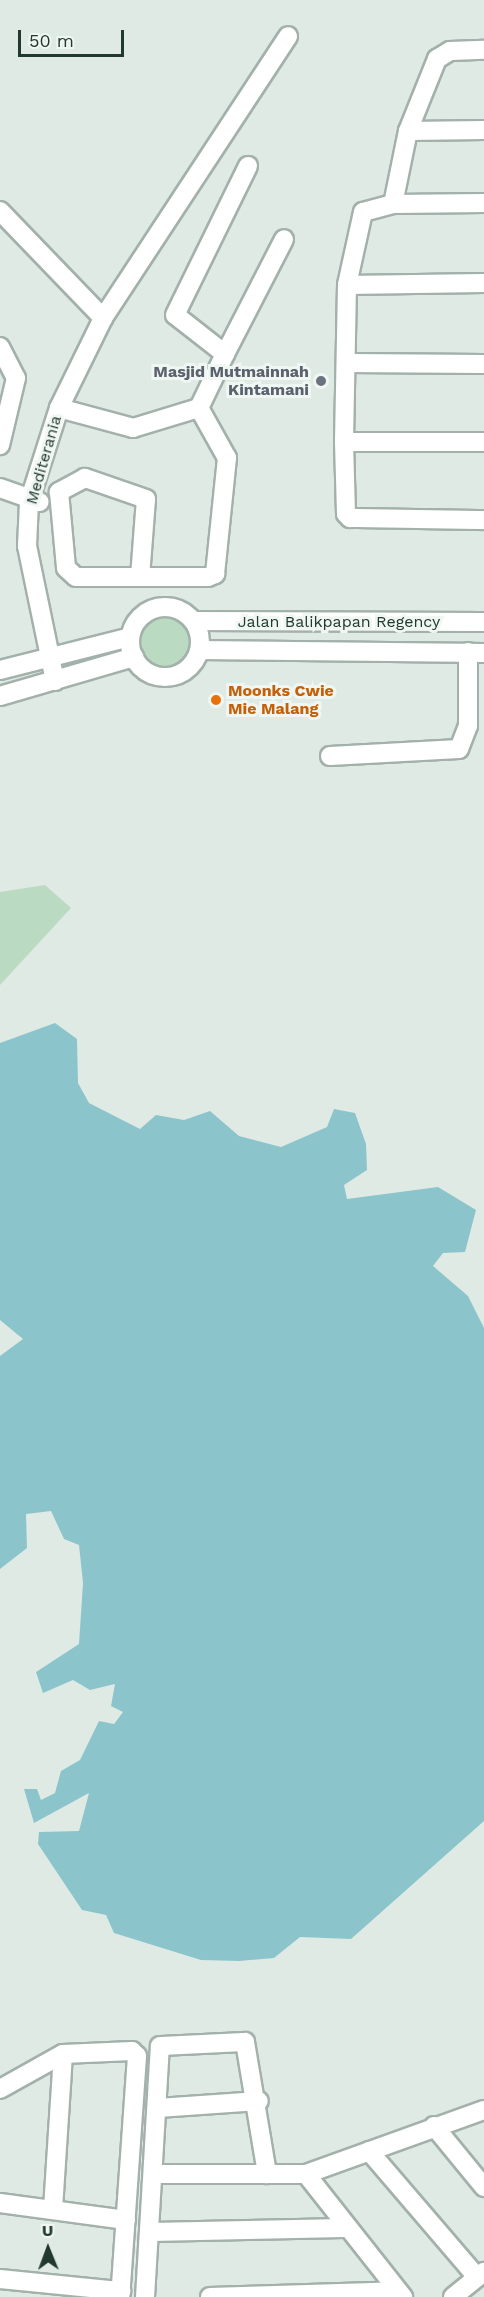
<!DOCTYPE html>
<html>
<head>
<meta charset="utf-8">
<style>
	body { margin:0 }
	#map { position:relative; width:484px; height:2297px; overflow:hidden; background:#e0eae5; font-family:"Work Sans",sans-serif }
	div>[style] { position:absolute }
	.green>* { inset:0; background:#badac1 }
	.round { border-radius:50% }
	.water>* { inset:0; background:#8bc5cb }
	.roads { filter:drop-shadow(2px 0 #a3b1ab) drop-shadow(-2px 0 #a3b1ab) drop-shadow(0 2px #a3b1ab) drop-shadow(0 -2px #a3b1ab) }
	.minor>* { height:18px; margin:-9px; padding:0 9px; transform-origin:9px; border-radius:9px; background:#fff }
	.minor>.ring { margin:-9px; padding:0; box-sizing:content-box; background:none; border:18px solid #fff; border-radius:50% }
	.dots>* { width:16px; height:16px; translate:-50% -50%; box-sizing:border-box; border:3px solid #f0f7f3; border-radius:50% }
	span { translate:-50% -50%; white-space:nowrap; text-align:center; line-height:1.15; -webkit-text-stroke:6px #f0f7f3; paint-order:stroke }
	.worship-label { font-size:16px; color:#5b616d; font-weight:700 }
	.right { translate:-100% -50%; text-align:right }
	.street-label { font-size:16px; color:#223931 }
	.food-label { font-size:16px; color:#c56008; font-weight:700 }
	.left { translate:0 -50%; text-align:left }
	.north { position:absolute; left:18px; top:2219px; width:60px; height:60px; -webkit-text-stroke:4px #f0f7f3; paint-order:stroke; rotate:359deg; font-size:16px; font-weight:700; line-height:24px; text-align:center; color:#223931 }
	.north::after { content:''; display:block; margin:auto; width:21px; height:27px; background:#223931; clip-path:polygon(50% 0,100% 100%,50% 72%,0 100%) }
	.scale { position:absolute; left:18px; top:30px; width:106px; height:27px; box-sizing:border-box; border:3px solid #223931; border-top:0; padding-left:8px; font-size:18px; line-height:21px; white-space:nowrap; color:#223931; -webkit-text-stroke:4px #f0f7f3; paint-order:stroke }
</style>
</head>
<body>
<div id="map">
	<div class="green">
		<i class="round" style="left:136px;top:616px;width:54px;height:54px"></i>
		<i style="clip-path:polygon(45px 885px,71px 908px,0 985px,0 892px)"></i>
	</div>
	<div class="water">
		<i style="clip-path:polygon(55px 1023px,77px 1039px,78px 1083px,89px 1103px,140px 1129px,156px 1115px,184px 1120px,210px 1111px,239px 1136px,281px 1147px,327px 1127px,334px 1109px,355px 1113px,366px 1144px,367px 1170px,344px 1185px,347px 1199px,438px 1187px,476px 1210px,465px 1252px,443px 1253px,433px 1266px,468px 1296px,484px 1328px,484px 1821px,351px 1939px,300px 1937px,274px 1958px,239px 1961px,201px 1960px,114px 1933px,106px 1915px,82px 1910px,38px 1844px,39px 1832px,79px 1831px,89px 1793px,34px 1823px,24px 1789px,37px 1789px,41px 1800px,55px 1793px,61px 1771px,80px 1760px,99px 1721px,114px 1724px,123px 1712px,111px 1706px,115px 1684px,90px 1690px,73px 1680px,43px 1693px,36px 1672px,79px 1644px,83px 1583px,79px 1545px,64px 1539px,51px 1511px,26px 1514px,27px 1548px,0 1569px,0 1356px,23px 1339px,0 1320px,0 1043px)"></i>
	</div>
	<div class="roads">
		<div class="minor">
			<i style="left:408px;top:131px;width:76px;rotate:-0.8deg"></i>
			<i style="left:484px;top:203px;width:91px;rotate:179.4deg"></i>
			<i style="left:393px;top:204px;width:31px;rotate:165deg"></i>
			<i style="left:363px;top:212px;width:75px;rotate:102.4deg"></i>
			<i style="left:347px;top:285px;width:157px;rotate:91.1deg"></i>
			<i style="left:344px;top:442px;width:72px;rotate:88.4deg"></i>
			<i style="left:346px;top:514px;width:6px;rotate:45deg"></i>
			<i style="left:350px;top:518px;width:134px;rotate:0.9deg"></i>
			<i style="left:393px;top:204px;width:75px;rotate:-78.4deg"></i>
			<i style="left:408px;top:131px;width:78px;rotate:-68.1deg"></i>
			<i style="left:437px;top:59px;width:15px;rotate:-32deg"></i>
			<i style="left:450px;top:51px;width:34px;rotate:-2deg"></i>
			<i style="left:0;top:211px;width:149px;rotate:46.1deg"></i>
			<i style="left:103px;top:318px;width:337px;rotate:-56.7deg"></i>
			<i style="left:347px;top:285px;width:137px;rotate:-0.8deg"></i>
			<i style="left:0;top:347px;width:35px;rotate:63deg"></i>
			<i style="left:16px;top:378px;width:69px;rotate:103.4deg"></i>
			<i style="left:225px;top:354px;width:129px;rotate:-62.8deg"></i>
			<i style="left:348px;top:363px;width:136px;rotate:0.4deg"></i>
			<i style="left:59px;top:408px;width:77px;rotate:15.1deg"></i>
			<i style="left:133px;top:428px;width:69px;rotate:-16.9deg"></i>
			<i style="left:199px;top:408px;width:60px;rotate:-64.3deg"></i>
			<i style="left:225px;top:354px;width:63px;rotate:-142deg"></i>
			<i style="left:175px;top:315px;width:166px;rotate:-63.9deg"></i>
			<i style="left:344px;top:442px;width:140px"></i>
			<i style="left:0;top:488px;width:42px;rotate:19.3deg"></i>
			<i style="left:140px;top:577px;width:78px;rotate:-85.6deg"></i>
			<i style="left:146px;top:499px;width:65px;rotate:-161deg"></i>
			<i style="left:85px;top:478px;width:30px;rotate:152deg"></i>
			<i style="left:59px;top:492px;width:76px;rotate:84.7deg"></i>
			<i style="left:66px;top:568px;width:13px;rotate:42deg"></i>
			<i style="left:76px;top:577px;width:132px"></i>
			<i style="left:208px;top:577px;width:8px;rotate:-23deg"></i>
			<i style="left:215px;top:574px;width:117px;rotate:-84.1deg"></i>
			<i style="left:227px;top:458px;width:57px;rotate:-119.2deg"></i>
			<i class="ring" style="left:130px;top:607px;width:52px;height:52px"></i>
			<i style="left:194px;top:621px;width:290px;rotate:0.2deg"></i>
			<i style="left:200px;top:650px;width:284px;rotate:0.6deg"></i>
			<i style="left:0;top:670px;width:134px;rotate:-14.2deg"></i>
			<i style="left:55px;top:681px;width:138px;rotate:-101.7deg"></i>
			<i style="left:27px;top:546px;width:44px;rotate:-87.4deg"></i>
			<i style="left:29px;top:502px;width:99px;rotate:-72.3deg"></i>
			<i style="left:59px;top:408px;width:100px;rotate:-63.9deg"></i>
			<i style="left:0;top:696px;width:140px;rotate:-16.2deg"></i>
			<i style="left:330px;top:756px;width:129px;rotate:-3.1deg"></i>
			<i style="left:459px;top:749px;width:25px;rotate:-69deg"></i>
			<i style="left:468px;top:726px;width:74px;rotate:-90deg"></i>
			<i style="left:0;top:2089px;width:72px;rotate:-29.1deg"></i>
			<i style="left:63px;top:2054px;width:69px;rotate:-2.5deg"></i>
			<i style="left:132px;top:2051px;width:7px;rotate:45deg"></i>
			<i style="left:137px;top:2056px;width:242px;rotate:94deg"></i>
			<i style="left:158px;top:2108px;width:101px;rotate:-4deg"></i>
			<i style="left:434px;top:2126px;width:79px;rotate:50.7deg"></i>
			<i style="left:369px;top:2151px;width:166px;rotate:49.4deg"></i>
			<i style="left:155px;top:2174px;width:151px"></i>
			<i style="left:306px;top:2174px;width:157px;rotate:51.7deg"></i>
			<i style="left:306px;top:2174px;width:189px;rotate:-19.8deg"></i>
			<i style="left:0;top:2203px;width:127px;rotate:7.7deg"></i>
			<i style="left:53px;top:2209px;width:155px;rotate:-86.3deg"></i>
			<i style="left:151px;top:2232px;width:193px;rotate:-1.2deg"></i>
			<i style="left:0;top:2279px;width:122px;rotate:5.7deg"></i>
			<i style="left:145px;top:2297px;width:251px;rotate:-86.6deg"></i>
			<i style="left:160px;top:2046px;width:85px;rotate:-2.7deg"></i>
			<i style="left:245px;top:2042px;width:134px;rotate:80.5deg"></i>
			<i style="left:210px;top:2297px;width:187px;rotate:-1.8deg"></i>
			<i style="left:453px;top:2297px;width:40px;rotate:-39deg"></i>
		</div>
	</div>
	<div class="dots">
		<i style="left:321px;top:381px;background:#6b7280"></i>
		<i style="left:216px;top:700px;background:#e8710a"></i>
	</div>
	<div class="worship-label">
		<span class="right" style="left:309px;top:381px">Masjid Mutmainnah<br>Kintamani</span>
	</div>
	<div class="street-label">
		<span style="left:44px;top:460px;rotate:-74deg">Mediterania</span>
		<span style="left:339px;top:622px">Jalan Balikpapan Regency</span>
	</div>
	<div class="food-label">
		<span class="left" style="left:228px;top:700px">Moonks Cwie<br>Mie Malang</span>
	</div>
	<div class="north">U</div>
	<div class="scale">50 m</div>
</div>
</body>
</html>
